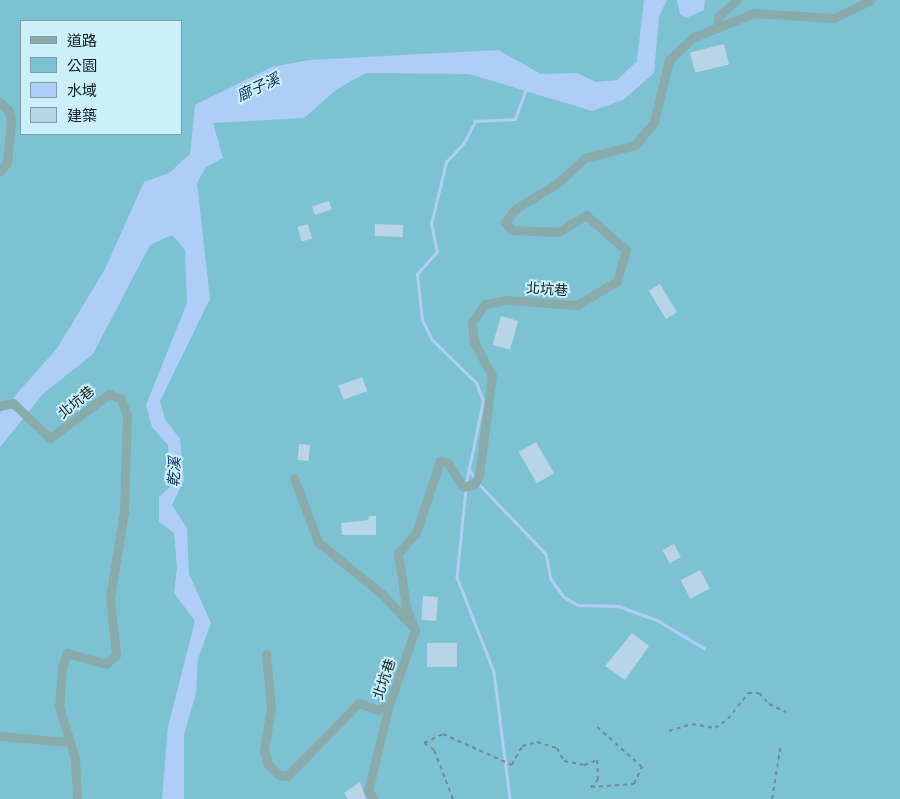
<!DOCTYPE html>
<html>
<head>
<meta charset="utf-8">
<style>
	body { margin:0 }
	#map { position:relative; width:900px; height:799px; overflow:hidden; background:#cbf0f9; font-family:"PT Sans","Noto Sans TC",sans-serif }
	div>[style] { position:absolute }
	.green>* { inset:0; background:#7cc2d3 }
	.water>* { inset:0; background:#aecdf7 }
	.stream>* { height:2.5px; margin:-1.25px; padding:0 1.25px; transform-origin:1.25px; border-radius:1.25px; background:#aecdf7 }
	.building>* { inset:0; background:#b8d4e7; transform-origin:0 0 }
	.path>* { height:2px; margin-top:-1px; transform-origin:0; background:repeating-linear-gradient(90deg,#728b92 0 4px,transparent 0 8px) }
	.minor>* { height:9px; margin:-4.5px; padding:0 4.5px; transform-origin:4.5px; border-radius:4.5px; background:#89abab }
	span { translate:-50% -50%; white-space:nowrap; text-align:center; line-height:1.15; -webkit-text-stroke:4px #cbf0f9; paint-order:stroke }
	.street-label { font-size:14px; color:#111e22 }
	.water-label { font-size:15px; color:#052957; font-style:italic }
	.legend { position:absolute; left:20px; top:20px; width:162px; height:115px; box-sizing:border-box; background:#cbf0f9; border:1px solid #819ca3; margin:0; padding:6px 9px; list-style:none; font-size:15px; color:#111e22 }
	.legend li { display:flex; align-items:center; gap:10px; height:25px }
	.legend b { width:25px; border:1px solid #819ca3 }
</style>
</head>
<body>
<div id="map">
	<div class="green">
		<i style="clip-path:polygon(evenodd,0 0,900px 0,900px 799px,0 799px,0 0,21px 21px,181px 21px,181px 134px,21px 134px,21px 21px)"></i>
	</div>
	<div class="water">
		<i style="clip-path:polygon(644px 0,667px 0,659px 16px,654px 73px,623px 100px,592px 111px,469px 74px,366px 73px,337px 89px,304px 118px,213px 123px,223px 158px,206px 167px,197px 183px,210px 299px,160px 401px,165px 419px,180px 439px,184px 480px,172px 505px,187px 528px,189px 574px,211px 623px,198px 659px,196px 693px,184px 735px,184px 799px,162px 799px,168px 727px,195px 621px,174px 593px,177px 567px,174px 533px,159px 522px,159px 497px,170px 487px,168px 445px,152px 427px,146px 405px,187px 303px,185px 250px,172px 235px,150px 245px,93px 354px,43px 394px,0 447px,0 413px,58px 347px,105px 269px,144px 182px,169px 173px,190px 154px,195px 105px,272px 67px,309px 60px,498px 50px,541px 74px,577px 73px,596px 82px,617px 80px,637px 61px)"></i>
		<i style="clip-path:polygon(677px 0,705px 0,704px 10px,686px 18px,680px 14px)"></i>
	</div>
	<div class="stream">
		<i style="left:468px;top:468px;width:12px;rotate:55deg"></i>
		<i style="left:466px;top:483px;width:84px;rotate:-78.3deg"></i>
		<i style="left:483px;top:401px;width:19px;rotate:-111deg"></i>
		<i style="left:476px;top:383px;width:62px;rotate:-135.7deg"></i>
		<i style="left:432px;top:340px;width:22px;rotate:-117deg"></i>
		<i style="left:422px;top:320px;width:46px;rotate:-96.2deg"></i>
		<i style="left:417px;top:274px;width:30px;rotate:-48deg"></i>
		<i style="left:437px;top:252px;width:29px;rotate:-102deg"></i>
		<i style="left:431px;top:224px;width:64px;rotate:-76.4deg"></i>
		<i style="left:446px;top:162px;width:26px;rotate:-47deg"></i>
		<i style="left:464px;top:143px;width:25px;rotate:-63deg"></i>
		<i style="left:475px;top:121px;width:40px;rotate:-2.9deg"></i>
		<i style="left:515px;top:119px;width:35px;rotate:-70deg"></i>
		<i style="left:478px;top:483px;width:98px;rotate:46.2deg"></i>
		<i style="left:546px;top:554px;width:25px;rotate:79deg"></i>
		<i style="left:551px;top:579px;width:22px;rotate:54deg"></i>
		<i style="left:564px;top:597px;width:16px;rotate:30deg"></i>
		<i style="left:578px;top:605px;width:40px;rotate:1.4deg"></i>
		<i style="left:618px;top:606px;width:41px;rotate:19.7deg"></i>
		<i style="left:657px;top:620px;width:55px;rotate:30.8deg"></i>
		<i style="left:466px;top:489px;width:88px;rotate:95.8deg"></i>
		<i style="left:457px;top:577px;width:102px;rotate:68.7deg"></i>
		<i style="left:494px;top:672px;width:128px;rotate:82.8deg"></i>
	</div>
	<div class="building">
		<i style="left:724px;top:44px;width:21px;height:35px;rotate:76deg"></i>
		<i style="left:329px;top:201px;width:9px;height:18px;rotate:72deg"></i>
		<i style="left:308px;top:224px;width:15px;height:11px;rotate:74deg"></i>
		<i style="left:375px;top:224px;width:28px;height:12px;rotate:2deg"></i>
		<i style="left:660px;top:284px;width:33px;height:13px;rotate:59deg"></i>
		<i style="left:501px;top:316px;width:18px;height:30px;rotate:16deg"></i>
		<i style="left:362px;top:377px;width:15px;height:25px;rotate:70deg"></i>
		<i style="left:536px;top:442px;width:36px;height:20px;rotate:60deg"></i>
		<i style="left:299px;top:444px;width:11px;height:16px;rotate:5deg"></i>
		<i style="clip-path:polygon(369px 516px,376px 516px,376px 535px,342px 535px,341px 523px,368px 520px)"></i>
		<i style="left:674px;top:544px;width:15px;height:13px;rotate:62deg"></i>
		<i style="left:700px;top:570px;width:21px;height:22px;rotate:62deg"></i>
		<i style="left:423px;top:596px;width:15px;height:24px;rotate:4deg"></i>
		<i style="clip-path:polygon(632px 633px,649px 646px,625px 680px,605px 666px)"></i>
		<i style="left:427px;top:643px;width:30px;height:24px"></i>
		<i style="clip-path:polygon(360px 782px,366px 799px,348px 799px,344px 793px)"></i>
	</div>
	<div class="path">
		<i style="left:669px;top:731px;width:24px;rotate:-17deg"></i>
		<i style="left:692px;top:724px;width:23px;rotate:10deg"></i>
		<i style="left:715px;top:728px;width:16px;rotate:-35deg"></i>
		<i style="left:728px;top:719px;width:33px;rotate:-52deg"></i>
		<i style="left:748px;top:693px;width:11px"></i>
		<i style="left:759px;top:693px;width:15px;rotate:48deg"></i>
		<i style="left:769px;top:704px;width:19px;rotate:25deg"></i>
		<i style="left:453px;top:799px;width:53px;rotate:-111.2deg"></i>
		<i style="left:434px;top:750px;width:12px;rotate:-145deg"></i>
		<i style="left:424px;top:743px;width:21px;rotate:-25deg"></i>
		<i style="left:443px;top:734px;width:76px;rotate:24.2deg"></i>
		<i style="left:512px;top:765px;width:21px;rotate:-62deg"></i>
		<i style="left:522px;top:746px;width:16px;rotate:-15deg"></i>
		<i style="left:537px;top:742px;width:21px;rotate:17deg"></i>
		<i style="left:557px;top:748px;width:15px;rotate:62deg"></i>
		<i style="left:564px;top:761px;width:20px;rotate:11deg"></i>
		<i style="left:584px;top:765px;width:14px;rotate:-21deg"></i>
		<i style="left:597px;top:760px;width:19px;rotate:87deg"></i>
		<i style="left:598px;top:779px;width:11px;rotate:131deg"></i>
		<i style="left:591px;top:787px;width:43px;rotate:-4deg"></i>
		<i style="left:634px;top:784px;width:19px;rotate:-65deg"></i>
		<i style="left:642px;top:767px;width:63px;rotate:-138.2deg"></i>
		<i style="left:772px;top:799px;width:56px;rotate:-80.7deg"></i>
	</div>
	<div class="minor">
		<i style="left:717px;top:28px;width:12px;rotate:-81deg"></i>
		<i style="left:719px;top:16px;width:24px;rotate:-42deg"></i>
		<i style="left:0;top:102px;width:13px;rotate:45deg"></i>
		<i style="left:9px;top:111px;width:11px;rotate:80deg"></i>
		<i style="left:11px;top:122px;width:41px;rotate:95.6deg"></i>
		<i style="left:7px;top:163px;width:11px;rotate:131deg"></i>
		<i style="left:0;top:406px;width:13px;rotate:-13deg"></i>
		<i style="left:13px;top:403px;width:51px;rotate:43.4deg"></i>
		<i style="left:50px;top:438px;width:74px;rotate:-36.7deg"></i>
		<i style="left:109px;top:394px;width:13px;rotate:23deg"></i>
		<i style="left:121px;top:399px;width:17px;rotate:69deg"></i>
		<i style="left:127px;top:415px;width:96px;rotate:91.8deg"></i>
		<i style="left:124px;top:511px;width:88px;rotate:99.1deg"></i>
		<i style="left:110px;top:598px;width:57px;rotate:84deg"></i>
		<i style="left:116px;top:655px;width:13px;rotate:138deg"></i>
		<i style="left:106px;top:664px;width:41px;rotate:-164.2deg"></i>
		<i style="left:67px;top:653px;width:15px;rotate:110deg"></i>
		<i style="left:62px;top:667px;width:39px;rotate:94deg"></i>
		<i style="left:59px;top:706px;width:55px;rotate:73.2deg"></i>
		<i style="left:75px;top:759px;width:40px;rotate:87.1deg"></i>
		<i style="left:294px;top:478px;width:68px;rotate:69.4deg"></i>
		<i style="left:318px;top:542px;width:84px;rotate:39.2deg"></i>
		<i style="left:383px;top:595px;width:42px;rotate:46.9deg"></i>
		<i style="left:266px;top:654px;width:54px;rotate:84.7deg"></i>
		<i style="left:271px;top:708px;width:43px;rotate:99.5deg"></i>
		<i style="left:264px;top:750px;width:15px;rotate:74deg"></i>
		<i style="left:268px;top:764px;width:16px;rotate:45deg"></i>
		<i style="left:279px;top:775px;width:8px;rotate:7deg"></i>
		<i style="left:287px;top:776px;width:103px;rotate:-45.4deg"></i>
		<i style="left:359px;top:703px;width:20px;rotate:20deg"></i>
		<i style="left:378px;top:710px;width:12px;rotate:-24deg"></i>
		<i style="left:0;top:736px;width:68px;rotate:5deg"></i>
		<i style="left:374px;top:799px;width:10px;rotate:-127deg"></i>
		<i style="left:368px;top:791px;width:89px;rotate:-76.3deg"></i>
		<i style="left:389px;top:705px;width:79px;rotate:-70.9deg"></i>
		<i style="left:415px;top:630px;width:26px;rotate:-111deg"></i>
		<i style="left:406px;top:606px;width:54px;rotate:-98.6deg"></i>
		<i style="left:398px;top:553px;width:27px;rotate:-48deg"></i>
		<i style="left:416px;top:533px;width:76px;rotate:-71.6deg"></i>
		<i style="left:440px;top:461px;width:8px;rotate:14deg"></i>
		<i style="left:448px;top:463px;width:28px;rotate:58deg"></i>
		<i style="left:463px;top:487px;width:13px;rotate:-18deg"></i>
		<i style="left:475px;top:483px;width:9px;rotate:-63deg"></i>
		<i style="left:479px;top:475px;width:100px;rotate:-82.5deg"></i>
		<i style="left:492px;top:376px;width:38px;rotate:-118deg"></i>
		<i style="left:474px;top:342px;width:20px;rotate:-96deg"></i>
		<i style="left:472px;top:322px;width:22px;rotate:-54deg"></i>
		<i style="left:485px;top:304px;width:22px;rotate:-10deg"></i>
		<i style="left:507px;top:300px;width:70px;rotate:4.1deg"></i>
		<i style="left:577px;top:305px;width:47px;rotate:-31deg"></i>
		<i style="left:617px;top:281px;width:32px;rotate:-74deg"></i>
		<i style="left:626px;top:250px;width:53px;rotate:-138.8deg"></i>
		<i style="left:586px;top:215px;width:32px;rotate:148deg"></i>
		<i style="left:559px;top:232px;width:48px;rotate:-177.6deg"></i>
		<i style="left:511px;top:230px;width:10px;rotate:-127deg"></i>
		<i style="left:505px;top:222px;width:16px;rotate:-52deg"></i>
		<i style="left:515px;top:209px;width:50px;rotate:-31.2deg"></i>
		<i style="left:558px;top:183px;width:37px;rotate:-43deg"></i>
		<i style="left:585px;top:158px;width:52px;rotate:-14.6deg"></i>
		<i style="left:635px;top:145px;width:30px;rotate:-50deg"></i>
		<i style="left:654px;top:122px;width:64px;rotate:-76.4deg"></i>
		<i style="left:669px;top:60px;width:34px;rotate:-43deg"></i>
		<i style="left:694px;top:37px;width:65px;rotate:-21.8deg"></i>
		<i style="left:754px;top:13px;width:80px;rotate:3.6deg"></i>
		<i style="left:834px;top:18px;width:41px;rotate:-25.9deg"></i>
	</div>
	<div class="street-label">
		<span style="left:547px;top:289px;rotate:4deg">北坑巷</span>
		<span style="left:76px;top:402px;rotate:-39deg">北坑巷</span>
		<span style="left:384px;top:679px;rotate:-71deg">北坑巷</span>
	</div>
	<div class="water-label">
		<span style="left:258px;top:87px;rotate:-25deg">廍子溪</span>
		<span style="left:174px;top:472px;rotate:-87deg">乾溪</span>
	</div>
	<ul class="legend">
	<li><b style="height:6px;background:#89abab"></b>道路</li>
	<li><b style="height:14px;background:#7cc2d3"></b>公園</li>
	<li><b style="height:14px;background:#aecdf7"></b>水域</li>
	<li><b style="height:14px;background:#b8d4e7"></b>建築</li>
	</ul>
</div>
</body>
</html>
